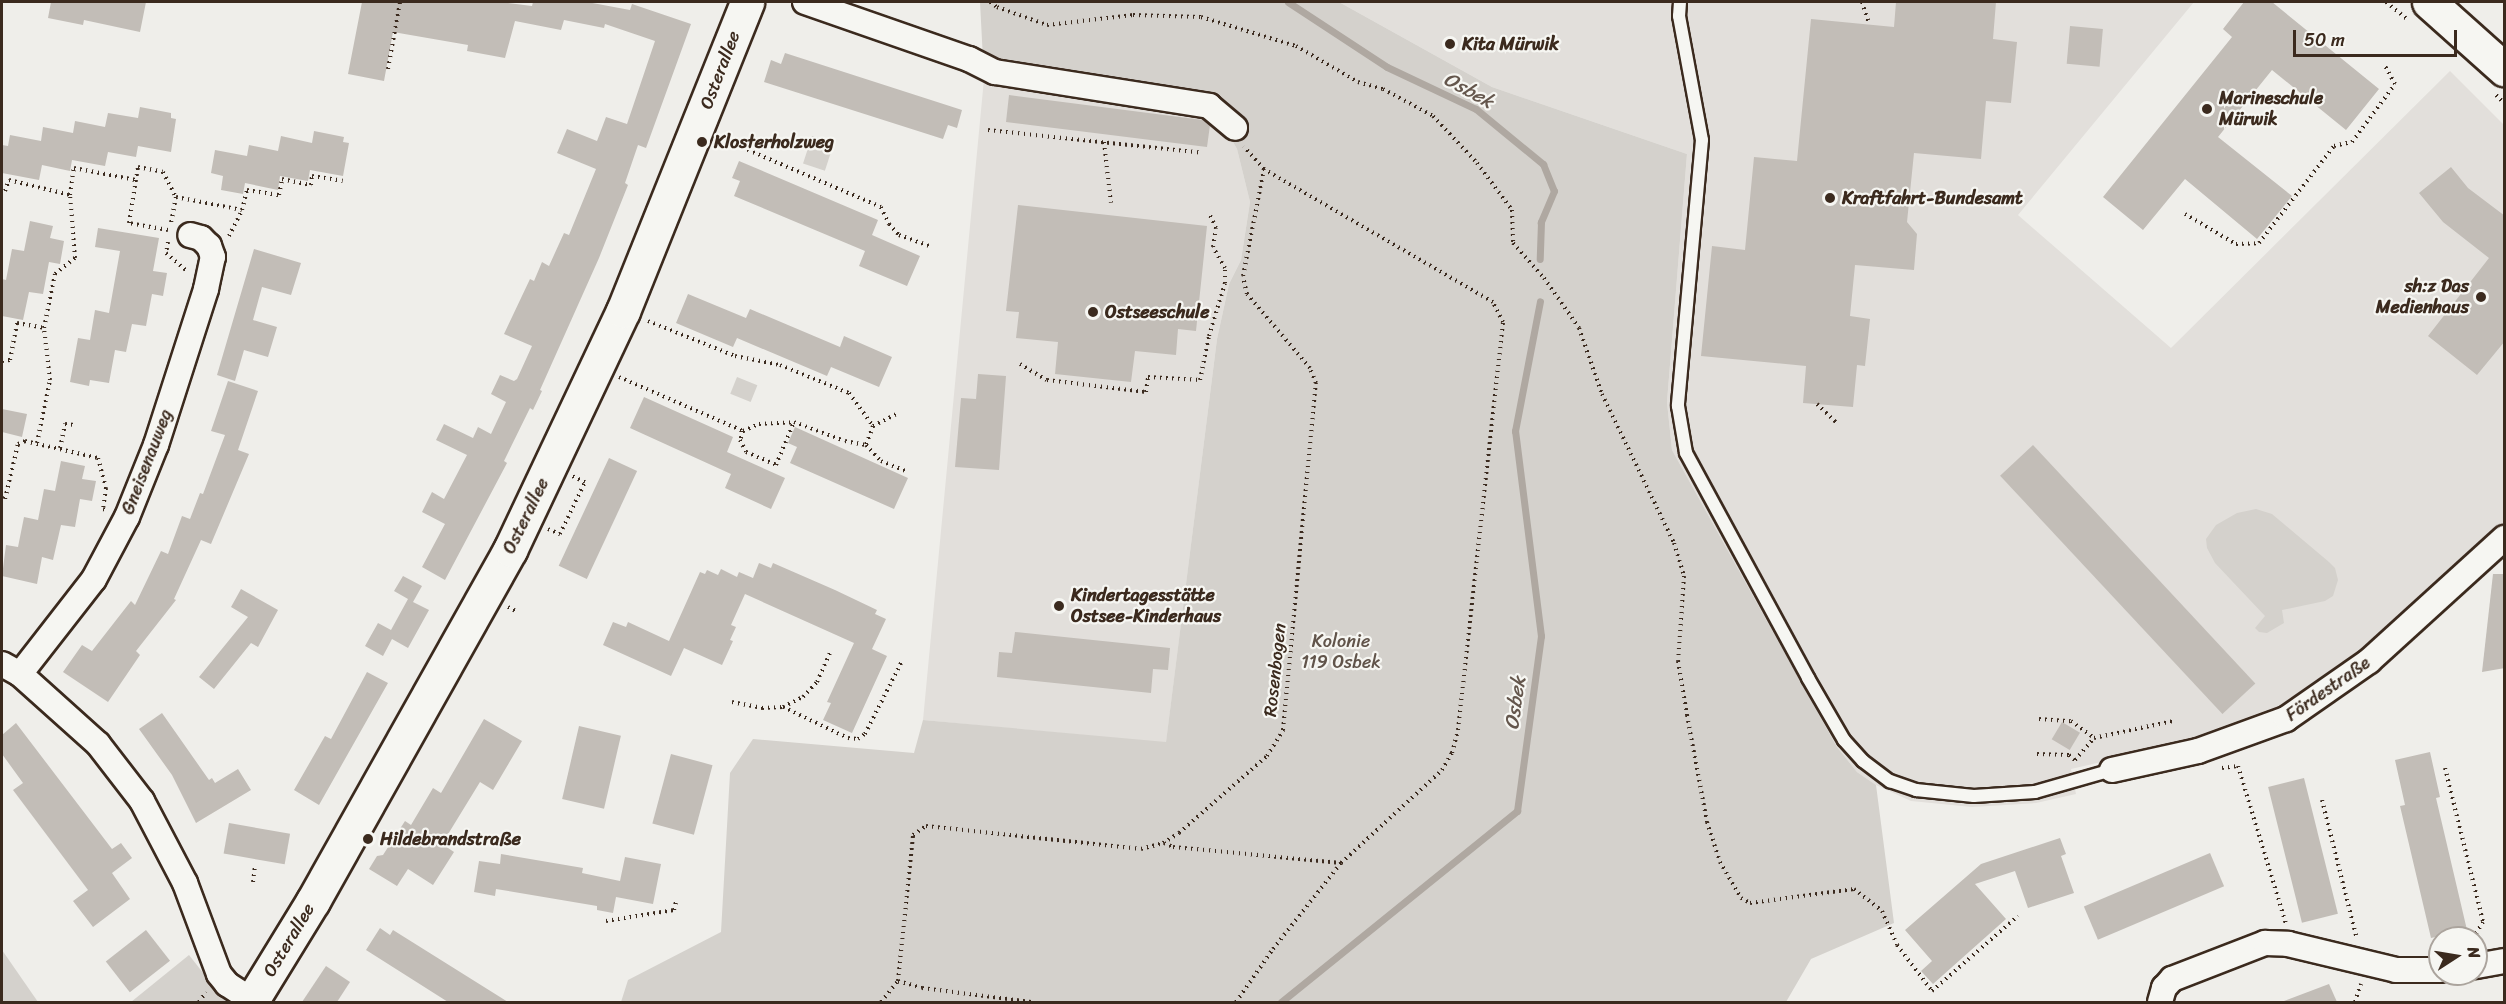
<!DOCTYPE html>
<html>
<head>
<meta charset="utf-8">
<style>
	body { margin:0 }
	#map { position:relative; width:2506px; height:1004px; overflow:hidden; background:#efeeea; font-family:Sriracha,sans-serif }
	div>[style] { position:absolute }
	.built>* { inset:0; background:#e2dfdb }
	.green>* { inset:0; background:#d4d1cc; transform-origin:0 0 }
	.stream>* { height:7px; margin:-3.5px; padding:0 3.5px; transform-origin:3.5px; border-radius:3.5px; background:#afa8a1 }
	.building>* { inset:0; background:#c2bdb7; transform-origin:0 0 }
	.path>* { height:4px; margin-top:-2px; transform-origin:0; background:repeating-linear-gradient(90deg,#3b2a1e 0 1.5px,transparent 0 6px) }
	.roads { filter:drop-shadow(2px 0 #3b2a1e) drop-shadow(-2px 0 #3b2a1e) drop-shadow(0 2px #3b2a1e) drop-shadow(0 -2px #3b2a1e) }
	.lane>* { height:12px; margin:-6px; padding:0 6px; transform-origin:6px; border-radius:6px; background:#f6f6f2 }
	.street>* { height:24px; margin:-12px; padding:0 12px; transform-origin:12px; border-radius:12px; background:#f6f6f2 }
	.secondary>* { height:33px; margin:-16.5px; padding:0 16.5px; transform-origin:16.5px; border-radius:16.5px; background:#f6f6f2 }
	.dots>* { width:16px; height:16px; translate:-50% -50%; box-sizing:border-box; border:3px solid #f6f6f2; border-radius:50% }
	span { translate:-50% -50%; white-space:nowrap; text-align:center; line-height:1.15; -webkit-text-stroke:4.5px #f6f6f2; paint-order:stroke }
	.poi-label { font-size:18px; color:#3b2a1e; font-weight:700 }
	.left { translate:0 -50%; text-align:left }
	.right { translate:-100% -50%; text-align:right }
	.street-label { font-size:18px; color:#3b2a1e }
	.park-label { font-size:18px; color:#61544a }
	.water-label { font-size:20px; color:#64564c; font-style:italic }
	.frame { position:absolute; inset:0; border:3px solid #3b2a1e; pointer-events:none }
	.north { position:absolute; left:2428px; top:926px; width:60px; height:60px; box-sizing:border-box; background:#f6f6f2; border:2px solid #aba49d; border-radius:50%; rotate:78deg; font-size:16px; font-weight:700; line-height:24px; text-align:center; color:#3b2a1e }
	.north::after { content:''; display:block; margin:auto; width:21px; height:27px; background:#3b2a1e; clip-path:polygon(50% 0,100% 100%,50% 72%,0 100%) }
	.scale { position:absolute; left:2293px; top:30px; width:164px; height:27px; box-sizing:border-box; border:3px solid #3b2a1e; border-top:0; padding-left:8px; font-size:18px; line-height:21px; white-space:nowrap; color:#3b2a1e; -webkit-text-stroke:4px #f6f6f2; paint-order:stroke }
</style>
</head>
<body>
<div id="map">
	<div class="built">
		<i style="clip-path:polygon(1339px 2px,2194px 2px,2018px 215px,2171px 348px,2450px 71px,2504px 125px,2504px 528px,2362px 652px,2312px 689px,2277px 711px,2218px 735px,2071px 769px,2076px 794px,2036px 803px,1972px 807px,1911px 801px,1876px 785px,1857px 772px,1837px 747px,1672px 450px,1667px 402px,1687px 154px,1492px 87px)"></i>
		<i style="clip-path:polygon(984px 79px,1218px 116px,1237px 149px,1250px 202px,1241px 260px,1229px 284px,1217px 339px,1166px 743px,923px 720px)"></i>
	</div>
	<div class="green">
		<i style="clip-path:polygon(980px 2px,1339px 2px,1492px 87px,1687px 154px,1667px 402px,1672px 450px,1837px 747px,1857px 772px,1876px 785px,1894px 923px,1811px 959px,1786px 1002px,621px 1002px,628px 980px,721px 932px,730px 773px,753px 739px,914px 753px,923px 720px,1166px 742px,1217px 339px,1229px 284px,1241px 260px,1250px 202px,1237px 149px,1218px 116px,984px 79px)"></i>
		<i style="left:812px;top:136px;width:23px;height:29px;rotate:18deg"></i>
		<i style="left:737px;top:377px;width:22px;height:18px;rotate:22deg"></i>
		<i style="clip-path:polygon(2256px 509px,2272px 514px,2329px 562px,2335px 568px,2338px 580px,2333px 596px,2325px 601px,2282px 610px,2284px 623px,2267px 633px,2259px 632px,2255px 628px,2265px 616px,2215px 563px,2207px 548px,2206px 539px,2216px 525px,2237px 513px)"></i>
		<i style="clip-path:polygon(2px 950px,38px 1002px,2px 1002px)"></i>
		<i style="clip-path:polygon(189px 955px,226px 1002px,131px 1002px)"></i>
	</div>
	<div class="stream">
		<i style="left:1288px;top:2px;width:118px;rotate:33.3deg"></i>
		<i style="left:1387px;top:67px;width:98px;rotate:25.3deg"></i>
		<i style="left:1476px;top:109px;width:87px;rotate:39.4deg"></i>
		<i style="left:1543px;top:164px;width:29px;rotate:68deg"></i>
		<i style="left:1554px;top:191px;width:34px;rotate:113deg"></i>
		<i style="left:1541px;top:222px;width:37px;rotate:92deg"></i>
		<i style="left:1281px;top:1002px;width:304px;rotate:-39deg"></i>
		<i style="left:1517px;top:811px;width:177px;rotate:-82.2deg"></i>
		<i style="left:1541px;top:636px;width:207px;rotate:-97.2deg"></i>
		<i style="left:1515px;top:431px;width:132px;rotate:-79.1deg"></i>
	</div>
	<div class="building">
		<i style="clip-path:polygon(51px 2px,146px 2px,140px 32px,84px 20px,83px 25px,48px 18px)"></i>
		<i style="clip-path:polygon(362px 2px,500px 2px,532px 6px,533px 2px,587px 2px,630px 10px,632px 4px,691px 24px,646px 148px,638px 145px,625px 183px,628px 185px,599px 258px,540px 390px,542px 391px,533px 410px,530px 408px,504px 461px,507px 463px,445px 580px,422px 567px,445px 524px,422px 512px,432px 492px,444px 499px,467px 455px,436px 440px,444px 424px,473px 438px,478px 427px,491px 434px,506px 402px,491px 394px,500px 375px,514px 381px,517px 379px,532px 346px,504px 334px,530px 279px,534px 281px,542px 262px,549px 266px,564px 233px,569px 235px,596px 169px,557px 153px,567px 129px,597px 141px,606px 117px,627px 124px,655px 41px,605px 24px,604px 28px,564px 20px,561px 30px,515px 21px,505px 58px,467px 51px,468px 45px,393px 32px,384px 81px,348px 74px)"></i>
		<i style="clip-path:polygon(1896px 2px,1996px 2px,1993px 39px,2017px 42px,2011px 103px,1986px 101px,1981px 159px,1914px 153px,1907px 222px,1917px 234px,1914px 270px,1855px 265px,1850px 316px,1870px 319px,1865px 366px,1857px 365px,1853px 407px,1803px 403px,1806px 366px,1701px 356px,1712px 246px,1745px 250px,1754px 157px,1797px 161px,1811px 19px,1894px 27px)"></i>
		<i style="clip-path:polygon(2244px 2px,2272px 2px,2379px 89px,2346px 130px,2272px 70px,2218px 137px,2292px 196px,2257px 239px,2185px 179px,2143px 230px,2103px 197px,2232px 37px,2223px 29px)"></i>
		<i style="left:2070px;top:26px;width:33px;height:38px;rotate:5deg"></i>
		<i style="clip-path:polygon(785px 53px,962px 110px,957px 128px,948px 125px,943px 139px,764px 82px,771px 60px,781px 64px)"></i>
		<i style="clip-path:polygon(1009px 95px,1203px 120px,1210px 125px,1207px 147px,1006px 122px)"></i>
		<i style="clip-path:polygon(140px 107px,171px 113px,171px 118px,176px 119px,171px 152px,138px 146px,136px 157px,108px 152px,105px 166px,72px 160px,70px 171px,42px 165px,39px 180px,2px 173px,2px 145px,8px 146px,10px 135px,41px 141px,43px 127px,73px 133px,75px 121px,105px 127px,108px 113px,138px 118px)"></i>
		<i style="clip-path:polygon(314px 131px,344px 137px,343px 142px,349px 143px,343px 176px,310px 170px,308px 181px,280px 176px,278px 190px,245px 183px,243px 194px,221px 190px,223px 176px,211px 173px,215px 150px,247px 156px,249px 145px,278px 151px,281px 136px,312px 143px)"></i>
		<i style="clip-path:polygon(739px 161px,878px 220px,872px 235px,920px 256px,907px 286px,859px 266px,865px 251px,734px 196px,740px 181px,732px 178px)"></i>
		<i style="clip-path:polygon(2451px 167px,2468px 188px,2505px 216px,2505px 341px,2477px 375px,2428px 336px,2489px 258px,2443px 222px,2419px 193px)"></i>
		<i style="clip-path:polygon(1018px 205px,1207px 226px,1196px 331px,1178px 329px,1176px 355px,1135px 351px,1131px 382px,1055px 374px,1058px 342px,1016px 338px,1019px 312px,1006px 311px)"></i>
		<i style="clip-path:polygon(30px 221px,53px 226px,50px 238px,64px 241px,60px 264px,49px 262px,43px 294px,29px 292px,23px 320px,2px 316px,2px 279px,6px 280px,12px 249px,24px 251px)"></i>
		<i style="clip-path:polygon(98px 228px,159px 238px,153px 271px,167px 273px,163px 296px,152px 294px,146px 326px,132px 324px,126px 352px,115px 350px,109px 383px,90px 380px,89px 386px,70px 382px,78px 338px,90px 340px,95px 310px,109px 313px,120px 251px,95px 247px)"></i>
		<i style="clip-path:polygon(254px 249px,301px 263px,291px 295px,262px 287px,253px 320px,277px 327px,268px 357px,244px 350px,235px 381px,217px 375px)"></i>
		<i style="clip-path:polygon(688px 294px,746px 318px,750px 309px,840px 347px,844px 336px,892px 357px,879px 387px,831px 367px,827px 376px,737px 338px,733px 347px,676px 323px)"></i>
		<i style="clip-path:polygon(978px 374px,1006px 376px,999px 470px,955px 467px,961px 398px,976px 399px)"></i>
		<i style="clip-path:polygon(228px 381px,258px 391px,238px 450px,249px 454px,211px 544px,201px 540px,174px 599px,176px 600px,136px 651px,140px 655px,108px 702px,63px 672px,82px 645px,92px 651px,131px 601px,135px 605px,161px 551px,168px 554px,182px 516px,190px 519px,200px 493px,203px 494px,225px 435px,211px 431px)"></i>
		<i style="clip-path:polygon(644px 397px,733px 437px,727px 452px,785px 478px,771px 509px,725px 488px,731px 474px,630px 428px)"></i>
		<i style="clip-path:polygon(2px 409px,27px 414px,22px 437px,2px 432px)"></i>
		<i style="clip-path:polygon(795px 427px,908px 478px,894px 509px,790px 463px,797px 447px,788px 443px)"></i>
		<i style="left:2033px;top:445px;width:326px;height:45px;rotate:47deg"></i>
		<i style="left:609px;top:458px;width:31px;height:119px;rotate:25deg"></i>
		<i style="clip-path:polygon(61px 461px,85px 466px,82px 479px,96px 481px,92px 501px,80px 499px,75px 527px,61px 525px,53px 560px,42px 557px,37px 584px,2px 576px,6px 545px,18px 547px,24px 517px,38px 520px,44px 489px,55px 491px)"></i>
		<i style="clip-path:polygon(759px 563px,771px 568px,773px 563px,835px 590px,877px 610px,875px 614px,886px 619px,872px 649px,887px 656px,852px 733px,823px 720px,831px 703px,827px 702px,854px 643px,745px 594px,731px 625px,736px 627px,730px 640px,733px 641px,722px 665px,684px 648px,671px 676px,603px 645px,613px 622px,626px 627px,628px 622px,669px 641px,700px 572px,705px 574px,707px 570px,718px 575px,721px 569px,737px 577px,739px 572px,753px 578px)"></i>
		<i style="clip-path:polygon(2493px 574px,2505px 574px,2505px 668px,2482px 672px)"></i>
		<i style="clip-path:polygon(403px 576px,422px 586px,413px 602px,429px 610px,408px 648px,392px 639px,383px 656px,365px 646px,378px 623px,391px 630px,408px 599px,394px 591px)"></i>
		<i style="clip-path:polygon(241px 589px,278px 610px,258px 647px,251px 643px,214px 689px,199px 677px,248px 617px,231px 607px)"></i>
		<i style="clip-path:polygon(1015px 632px,1170px 648px,1168px 670px,1153px 669px,1151px 693px,997px 677px,999px 652px,1012px 653px)"></i>
		<i style="clip-path:polygon(367px 672px,388px 683px,319px 805px,294px 790px,325px 736px,331px 739px)"></i>
		<i style="clip-path:polygon(162px 713px,209px 780px,212px 778px,215px 783px,238px 769px,251px 790px,196px 823px,172px 775px,139px 729px)"></i>
		<i style="clip-path:polygon(484px 719px,522px 741px,493px 790px,480px 782px,442px 844px,454px 852px,433px 885px,408px 869px,397px 886px,369px 869px,377px 856px,383px 855px,405px 821px,411px 825px,433px 788px,441px 793px)"></i>
		<i style="left:2062px;top:722px;width:21px;height:20px;rotate:31deg"></i>
		<i style="clip-path:polygon(16px 723px,112px 849px,121px 843px,132px 858px,112px 873px,130px 899px,93px 927px,73px 901px,88px 890px,13px 790px,23px 783px,2px 754px,2px 735px)"></i>
		<i style="left:579px;top:726px;width:43px;height:75px;rotate:13deg"></i>
		<i style="clip-path:polygon(2430px 752px,2440px 797px,2436px 798px,2467px 930px,2431px 938px,2400px 806px,2405px 805px,2395px 760px)"></i>
		<i style="left:671px;top:754px;width:43px;height:72px;rotate:15deg"></i>
		<i style="left:2304px;top:778px;width:140px;height:37px;rotate:76deg"></i>
		<i style="left:229px;top:823px;width:62px;height:31px;rotate:10deg"></i>
		<i style="clip-path:polygon(2060px 838px,2066px 854px,2061px 856px,2074px 893px,2028px 908px,2015px 871px,1975px 884px,2006px 919px,1933px 984px,1921px 971px,1932px 961px,1905px 930px,1981px 864px)"></i>
		<i style="left:2210px;top:853px;width:36px;height:137px;rotate:67deg"></i>
		<i style="clip-path:polygon(501px 854px,583px 868px,582px 873px,620px 881px,625px 857px,661px 864px,653px 904px,616px 897px,613px 913px,597px 910px,597px 906px,496px 889px,495px 896px,474px 892px,479px 861px,500px 864px)"></i>
		<i style="clip-path:polygon(380px 928px,390px 935px,393px 930px,508px 1002px,448px 1002px,366px 950px)"></i>
		<i style="left:146px;top:930px;width:39px;height:51px;rotate:52deg"></i>
		<i style="clip-path:polygon(326px 966px,350px 982px,337px 1002px,302px 1002px)"></i>
		<i style="clip-path:polygon(2329px 984px,2337px 1002px,2284px 1002px,2284px 1001px)"></i>
	</div>
	<div class="path">
		<i style="left:990px;top:2px;width:9px;rotate:36deg"></i>
		<i style="left:997px;top:7px;width:53px;rotate:19.8deg"></i>
		<i style="left:1047px;top:25px;width:87px;rotate:-6.6deg"></i>
		<i style="left:1133px;top:15px;width:68px;rotate:1.7deg"></i>
		<i style="left:1201px;top:17px;width:99px;rotate:17deg"></i>
		<i style="left:1296px;top:46px;width:72px;rotate:30.1deg"></i>
		<i style="left:1358px;top:82px;width:26px;rotate:16deg"></i>
		<i style="left:1383px;top:89px;width:57px;rotate:28.4deg"></i>
		<i style="left:1433px;top:116px;width:64px;rotate:46.9deg"></i>
		<i style="left:1477px;top:163px;width:59px;rotate:53.3deg"></i>
		<i style="left:1512px;top:210px;width:33px;rotate:88deg"></i>
		<i style="left:1513px;top:243px;width:47px;rotate:48.5deg"></i>
		<i style="left:1544px;top:278px;width:61px;rotate:55deg"></i>
		<i style="left:1579px;top:328px;width:70px;rotate:70.8deg"></i>
		<i style="left:1602px;top:394px;width:165px;rotate:64.2deg"></i>
		<i style="left:1674px;top:543px;width:34px;rotate:73deg"></i>
		<i style="left:1684px;top:576px;width:85px;rotate:94deg"></i>
		<i style="left:1678px;top:661px;width:55px;rotate:80.5deg"></i>
		<i style="left:1687px;top:715px;width:109px;rotate:79.4deg"></i>
		<i style="left:1707px;top:822px;width:42px;rotate:72deg"></i>
		<i style="left:1720px;top:862px;width:42px;rotate:59.7deg"></i>
		<i style="left:1741px;top:898px;width:10px;rotate:29deg"></i>
		<i style="left:1750px;top:903px;width:105px;rotate:-7.7deg"></i>
		<i style="left:1854px;top:889px;width:36px;rotate:38deg"></i>
		<i style="left:1882px;top:911px;width:37px;rotate:66deg"></i>
		<i style="left:1897px;top:945px;width:58px;rotate:52.7deg"></i>
		<i style="left:1932px;top:991px;width:114px;rotate:-41.1deg"></i>
		<i style="left:1862px;top:2px;width:23px;rotate:72deg"></i>
		<i style="left:2386px;top:2px;width:26px;rotate:39deg"></i>
		<i style="left:388px;top:69px;width:68px;rotate:-79.8deg"></i>
		<i style="left:2496px;top:95px;width:11px;rotate:45deg"></i>
		<i style="left:988px;top:130px;width:215px;rotate:6.1deg"></i>
		<i style="left:720px;top:138px;width:175px;rotate:23.2deg"></i>
		<i style="left:881px;top:207px;width:19px;rotate:65deg"></i>
		<i style="left:889px;top:224px;width:15px;rotate:48deg"></i>
		<i style="left:899px;top:235px;width:35px;rotate:20deg"></i>
		<i style="left:1104px;top:142px;width:61px;rotate:83.5deg"></i>
		<i style="left:2px;top:191px;width:3px"></i>
		<i style="left:5px;top:191px;width:12px;rotate:-70deg"></i>
		<i style="left:9px;top:180px;width:63px;rotate:13.8deg"></i>
		<i style="left:176px;top:197px;width:67px;rotate:11.1deg"></i>
		<i style="left:242px;top:210px;width:21px;rotate:-76deg"></i>
		<i style="left:247px;top:190px;width:32px;rotate:9deg"></i>
		<i style="left:279px;top:195px;width:16px;rotate:-79deg"></i>
		<i style="left:282px;top:179px;width:30px;rotate:12deg"></i>
		<i style="left:311px;top:185px;width:9px;rotate:-84deg"></i>
		<i style="left:312px;top:176px;width:31px;rotate:9deg"></i>
		<i style="left:2185px;top:214px;width:59px;rotate:30.5deg"></i>
		<i style="left:2236px;top:244px;width:23px;rotate:-2deg"></i>
		<i style="left:2259px;top:243px;width:123px;rotate:-52.3deg"></i>
		<i style="left:2334px;top:146px;width:18px;rotate:-13deg"></i>
		<i style="left:2352px;top:142px;width:72px;rotate:-53.4deg"></i>
		<i style="left:2395px;top:84px;width:23px;rotate:-119deg"></i>
		<i style="left:168px;top:230px;width:40px;rotate:-170deg"></i>
		<i style="left:129px;top:223px;width:57px;rotate:-80.9deg"></i>
		<i style="left:138px;top:167px;width:25px;rotate:11deg"></i>
		<i style="left:163px;top:172px;width:28px;rotate:63deg"></i>
		<i style="left:176px;top:197px;width:26px;rotate:101deg"></i>
		<i style="left:229px;top:236px;width:29px;rotate:-63deg"></i>
		<i style="left:168px;top:242px;width:11px;rotate:100deg"></i>
		<i style="left:166px;top:253px;width:29px;rotate:41deg"></i>
		<i style="left:648px;top:321px;width:94px;rotate:21.9deg"></i>
		<i style="left:735px;top:356px;width:46px;rotate:11.3deg"></i>
		<i style="left:780px;top:365px;width:74px;rotate:22.1deg"></i>
		<i style="left:849px;top:393px;width:41px;rotate:54deg"></i>
		<i style="left:873px;top:426px;width:20px;rotate:110deg"></i>
		<i style="left:2px;top:361px;width:8px;rotate:-7deg"></i>
		<i style="left:10px;top:360px;width:38px;rotate:-79deg"></i>
		<i style="left:17px;top:323px;width:27px;rotate:10deg"></i>
		<i style="left:1020px;top:364px;width:31px;rotate:31deg"></i>
		<i style="left:1047px;top:380px;width:100px;rotate:6.9deg"></i>
		<i style="left:1146px;top:392px;width:15px;rotate:-82deg"></i>
		<i style="left:1148px;top:377px;width:52px;rotate:3.3deg"></i>
		<i style="left:1200px;top:380px;width:45px;rotate:-78.4deg"></i>
		<i style="left:1209px;top:336px;width:55px;rotate:-73.2deg"></i>
		<i style="left:1225px;top:283px;width:15px;rotate:-90deg"></i>
		<i style="left:1225px;top:268px;width:24px;rotate:-120deg"></i>
		<i style="left:1213px;top:247px;width:19px;rotate:-81deg"></i>
		<i style="left:1216px;top:228px;width:17px;rotate:-115deg"></i>
		<i style="left:619px;top:377px;width:135px;rotate:23.5deg"></i>
		<i style="left:743px;top:431px;width:17px;rotate:-24deg"></i>
		<i style="left:759px;top:424px;width:35px;rotate:-3deg"></i>
		<i style="left:1817px;top:404px;width:29px;rotate:44deg"></i>
		<i style="left:873px;top:426px;width:29px;rotate:-27deg"></i>
		<i style="left:743px;top:431px;width:9px;rotate:108deg"></i>
		<i style="left:740px;top:440px;width:13px;rotate:63deg"></i>
		<i style="left:746px;top:452px;width:33px;rotate:23deg"></i>
		<i style="left:776px;top:465px;width:47px;rotate:-67.3deg"></i>
		<i style="left:794px;top:422px;width:54px;rotate:20.4deg"></i>
		<i style="left:845px;top:441px;width:21px;rotate:11deg"></i>
		<i style="left:866px;top:445px;width:22px;rotate:47deg"></i>
		<i style="left:881px;top:461px;width:29px;rotate:22deg"></i>
		<i style="left:37px;top:443px;width:64px;rotate:-78.3deg"></i>
		<i style="left:50px;top:380px;width:52px;rotate:-96.6deg"></i>
		<i style="left:44px;top:328px;width:55px;rotate:-78.5deg"></i>
		<i style="left:55px;top:274px;width:26px;rotate:-39deg"></i>
		<i style="left:75px;top:258px;width:63px;rotate:-94.5deg"></i>
		<i style="left:70px;top:195px;width:27px;rotate:-82deg"></i>
		<i style="left:74px;top:168px;width:63px;rotate:11deg"></i>
		<i style="left:60px;top:448px;width:25px;rotate:-78deg"></i>
		<i style="left:65px;top:424px;width:10px;rotate:6deg"></i>
		<i style="left:2px;top:498px;width:3px;rotate:18deg"></i>
		<i style="left:5px;top:499px;width:57px;rotate:-76.7deg"></i>
		<i style="left:18px;top:444px;width:8px;rotate:-23deg"></i>
		<i style="left:25px;top:441px;width:75px;rotate:13.1deg"></i>
		<i style="left:98px;top:458px;width:31px;rotate:75deg"></i>
		<i style="left:106px;top:488px;width:21px;rotate:98deg"></i>
		<i style="left:103px;top:509px;width:3px;rotate:18deg"></i>
		<i style="left:548px;top:529px;width:13px;rotate:23deg"></i>
		<i style="left:560px;top:534px;width:58px;rotate:-64.3deg"></i>
		<i style="left:585px;top:482px;width:14px;rotate:-155deg"></i>
		<i style="left:508px;top:607px;width:11px;rotate:27deg"></i>
		<i style="left:732px;top:702px;width:31px;rotate:11deg"></i>
		<i style="left:762px;top:708px;width:21px;rotate:-3deg"></i>
		<i style="left:783px;top:707px;width:22px;rotate:-27deg"></i>
		<i style="left:803px;top:697px;width:21px;rotate:-47deg"></i>
		<i style="left:817px;top:682px;width:32px;rotate:-66deg"></i>
		<i style="left:783px;top:707px;width:72px;rotate:25.5deg"></i>
		<i style="left:848px;top:738px;width:10px;rotate:6deg"></i>
		<i style="left:858px;top:739px;width:9px;rotate:-36deg"></i>
		<i style="left:865px;top:734px;width:82px;rotate:-63.1deg"></i>
		<i style="left:2039px;top:719px;width:32px;rotate:4deg"></i>
		<i style="left:2071px;top:721px;width:29px;rotate:36deg"></i>
		<i style="left:2094px;top:738px;width:81px;rotate:-12.1deg"></i>
		<i style="left:2037px;top:754px;width:32px;rotate:2deg"></i>
		<i style="left:2069px;top:755px;width:8px;rotate:40deg"></i>
		<i style="left:2075px;top:760px;width:29px;rotate:-49deg"></i>
		<i style="left:2222px;top:768px;width:16px;rotate:-7deg"></i>
		<i style="left:2238px;top:766px;width:165px;rotate:73.1deg"></i>
		<i style="left:2445px;top:768px;width:159px;rotate:76.1deg"></i>
		<i style="left:2483px;top:922px;width:19px;rotate:122deg"></i>
		<i style="left:2322px;top:800px;width:143px;rotate:75.9deg"></i>
		<i style="left:1164px;top:843px;width:10px;rotate:24deg"></i>
		<i style="left:1173px;top:847px;width:169px;rotate:5.4deg"></i>
		<i style="left:253px;top:882px;width:16px;rotate:-83deg"></i>
		<i style="left:606px;top:921px;width:69px;rotate:-9.2deg"></i>
		<i style="left:674px;top:910px;width:9px;rotate:-77deg"></i>
		<i style="left:898px;top:981px;width:25px;rotate:16deg"></i>
		<i style="left:922px;top:988px;width:110px;rotate:7.3deg"></i>
		<i style="left:199px;top:1002px;width:12px;rotate:-55deg"></i>
		<i style="left:881px;top:1002px;width:27px;rotate:-51deg"></i>
		<i style="left:898px;top:981px;width:147px;rotate:-84.1deg"></i>
		<i style="left:913px;top:835px;width:16px;rotate:-35deg"></i>
		<i style="left:926px;top:826px;width:216px;rotate:6.1deg"></i>
		<i style="left:1141px;top:849px;width:23px;rotate:-15deg"></i>
		<i style="left:1163px;top:843px;width:19px;rotate:-32deg"></i>
		<i style="left:1179px;top:833px;width:117px;rotate:-41.2deg"></i>
		<i style="left:1267px;top:756px;width:31px;rotate:-58deg"></i>
		<i style="left:1283px;top:730px;width:349px;rotate:-84.6deg"></i>
		<i style="left:1316px;top:383px;width:16px;rotate:-112deg"></i>
		<i style="left:1310px;top:368px;width:97px;rotate:-130.4deg"></i>
		<i style="left:1247px;top:294px;width:18px;rotate:-103deg"></i>
		<i style="left:1243px;top:276px;width:109px;rotate:-78.9deg"></i>
		<i style="left:1264px;top:169px;width:30px;rotate:-132deg"></i>
		<i style="left:1236px;top:1002px;width:65px;rotate:-55.1deg"></i>
		<i style="left:1273px;top:949px;width:110px;rotate:-51.7deg"></i>
		<i style="left:1341px;top:863px;width:137px;rotate:-42.6deg"></i>
		<i style="left:1442px;top:770px;width:20px;rotate:-60deg"></i>
		<i style="left:1452px;top:753px;width:24px;rotate:-75deg"></i>
		<i style="left:1458px;top:730px;width:410px;rotate:-83.7deg"></i>
		<i style="left:1503px;top:322px;width:22px;rotate:-117deg"></i>
		<i style="left:1493px;top:302px;width:265px;rotate:-149.9deg"></i>
		<i style="left:2355px;top:1002px;width:19px;rotate:-72deg"></i>
	</div>
	<div class="roads">
		<div class="lane">
			<i style="left:1680px;top:2px;width:14px;rotate:94deg"></i>
			<i style="left:1679px;top:16px;width:126px;rotate:79.5deg"></i>
			<i style="left:1702px;top:140px;width:267px;rotate:95.2deg"></i>
			<i style="left:1678px;top:406px;width:48px;rotate:80.3deg"></i>
			<i style="left:1686px;top:453px;width:256px;rotate:61.5deg"></i>
			<i style="left:1808px;top:678px;width:72px;rotate:59.9deg"></i>
			<i style="left:1844px;top:740px;width:28px;rotate:48deg"></i>
			<i style="left:1863px;top:761px;width:34px;rotate:37deg"></i>
			<i style="left:1890px;top:781px;width:28px;rotate:19deg"></i>
			<i style="left:1916px;top:790px;width:58px;rotate:5.9deg"></i>
			<i style="left:1974px;top:796px;width:61px;rotate:-3.8deg"></i>
			<i style="left:2035px;top:792px;width:80px;rotate:-15.9deg"></i>
		</div>
		<div class="street">
			<i style="left:805px;top:2px;width:174px;rotate:19.2deg"></i>
			<i style="left:969px;top:59px;width:29px;rotate:27deg"></i>
			<i style="left:995px;top:72px;width:217px;rotate:9deg"></i>
			<i style="left:1209px;top:106px;width:34px;rotate:40deg"></i>
			<i style="left:2px;top:664px;width:21px;rotate:29deg"></i>
			<i style="left:20px;top:674px;width:105px;rotate:41.9deg"></i>
			<i style="left:98px;top:744px;width:72px;rotate:52.3deg"></i>
			<i style="left:142px;top:801px;width:93px;rotate:62.3deg"></i>
			<i style="left:185px;top:883px;width:97px;rotate:69.5deg"></i>
			<i style="left:219px;top:974px;width:13px;rotate:51deg"></i>
			<i style="left:227px;top:984px;width:30px;rotate:33deg"></i>
			<i style="left:20px;top:674px;width:120px;rotate:-52.1deg"></i>
			<i style="left:94px;top:579px;width:70px;rotate:-62deg"></i>
			<i style="left:127px;top:517px;width:78px;rotate:-68.1deg"></i>
			<i style="left:156px;top:445px;width:164px;rotate:-72.2deg"></i>
			<i style="left:206px;top:289px;width:33px;rotate:-78deg"></i>
			<i style="left:213px;top:257px;width:12px;rotate:-110deg"></i>
			<i style="left:209px;top:246px;width:11px;rotate:-135deg"></i>
			<i style="left:201px;top:238px;width:11px;rotate:-165deg"></i>
			<i style="left:2112px;top:770px;width:88px;rotate:-12.5deg"></i>
			<i style="left:2198px;top:751px;width:94px;rotate:-20deg"></i>
			<i style="left:2286px;top:719px;width:101px;rotate:-34.9deg"></i>
			<i style="left:2369px;top:661px;width:183px;rotate:-42.3deg"></i>
			<i style="left:2476px;top:966px;width:28px;rotate:-10deg"></i>
			<i style="left:2160px;top:1002px;width:15px;rotate:-74deg"></i>
			<i style="left:2164px;top:988px;width:12px;rotate:-48deg"></i>
			<i style="left:2172px;top:979px;width:100px;rotate:-21.2deg"></i>
			<i style="left:2265px;top:943px;width:23px;rotate:2deg"></i>
			<i style="left:2288px;top:944px;width:111px;rotate:13.5deg"></i>
			<i style="left:2396px;top:970px;width:44px"></i>
		</div>
		<div class="secondary">
			<i style="left:2429px;top:2px;width:101px;rotate:41.8deg"></i>
			<i style="left:251px;top:1002px;width:119px;rotate:-58.5deg"></i>
			<i style="left:313px;top:901px;width:403px;rotate:-60.7deg"></i>
			<i style="left:510px;top:550px;width:264px;rotate:-64.7deg"></i>
			<i style="left:623px;top:311px;width:333px;rotate:-68.1deg"></i>
		</div>
	</div>
	<div class="dots">
		<i style="left:1450px;top:44px;background:#3b2a1e"></i>
		<i style="left:2207px;top:109px;background:#3b2a1e"></i>
		<i style="left:702px;top:142px;background:#3b2a1e"></i>
		<i style="left:1830px;top:198px;background:#3b2a1e"></i>
		<i style="left:2481px;top:297px;background:#3b2a1e"></i>
		<i style="left:1093px;top:312px;background:#3b2a1e"></i>
		<i style="left:1059px;top:606px;background:#3b2a1e"></i>
		<i style="left:368px;top:839px;background:#3b2a1e"></i>
	</div>
	<div class="poi-label">
		<span class="left" style="left:1462px;top:44px">Kita Mürwik</span>
		<span class="left" style="left:2219px;top:109px">Marineschule<br>Mürwik</span>
		<span class="left" style="left:714px;top:142px">Klosterholzweg</span>
		<span class="left" style="left:1842px;top:198px">Kraftfahrt-Bundesamt</span>
		<span class="right" style="left:2469px;top:297px">sh:z Das<br>Medienhaus</span>
		<span class="left" style="left:1105px;top:312px">Ostseeschule</span>
		<span class="left" style="left:1071px;top:606px">Kindertagesstätte<br>Ostsee-Kinderhaus</span>
		<span class="left" style="left:380px;top:839px">Hildebrandstraße</span>
	</div>
	<div class="street-label">
		<span style="left:720px;top:70px;rotate:-69deg">Osterallee</span>
		<span style="left:147px;top:462px;rotate:-69deg">Gneisenauweg</span>
		<span style="left:526px;top:516px;rotate:-64deg">Osterallee</span>
		<span style="left:1275px;top:670px;rotate:-84deg">Rosenbogen</span>
		<span style="left:2328px;top:689px;rotate:-35deg">Fördestraße</span>
		<span style="left:289px;top:940px;rotate:-59deg">Osterallee</span>
	</div>
	<div class="park-label">
		<span style="left:1341px;top:652px">Kolonie<br>119 Osbek</span>
	</div>
	<div class="water-label">
		<span style="left:1469px;top:90px;rotate:29deg">Osbek</span>
		<span style="left:1515px;top:703px;rotate:-82deg">Osbek</span>
	</div>
	<div class="frame"></div>
	<div class="north">N</div>
	<div class="scale">50 m</div>
</div>
</body>
</html>
